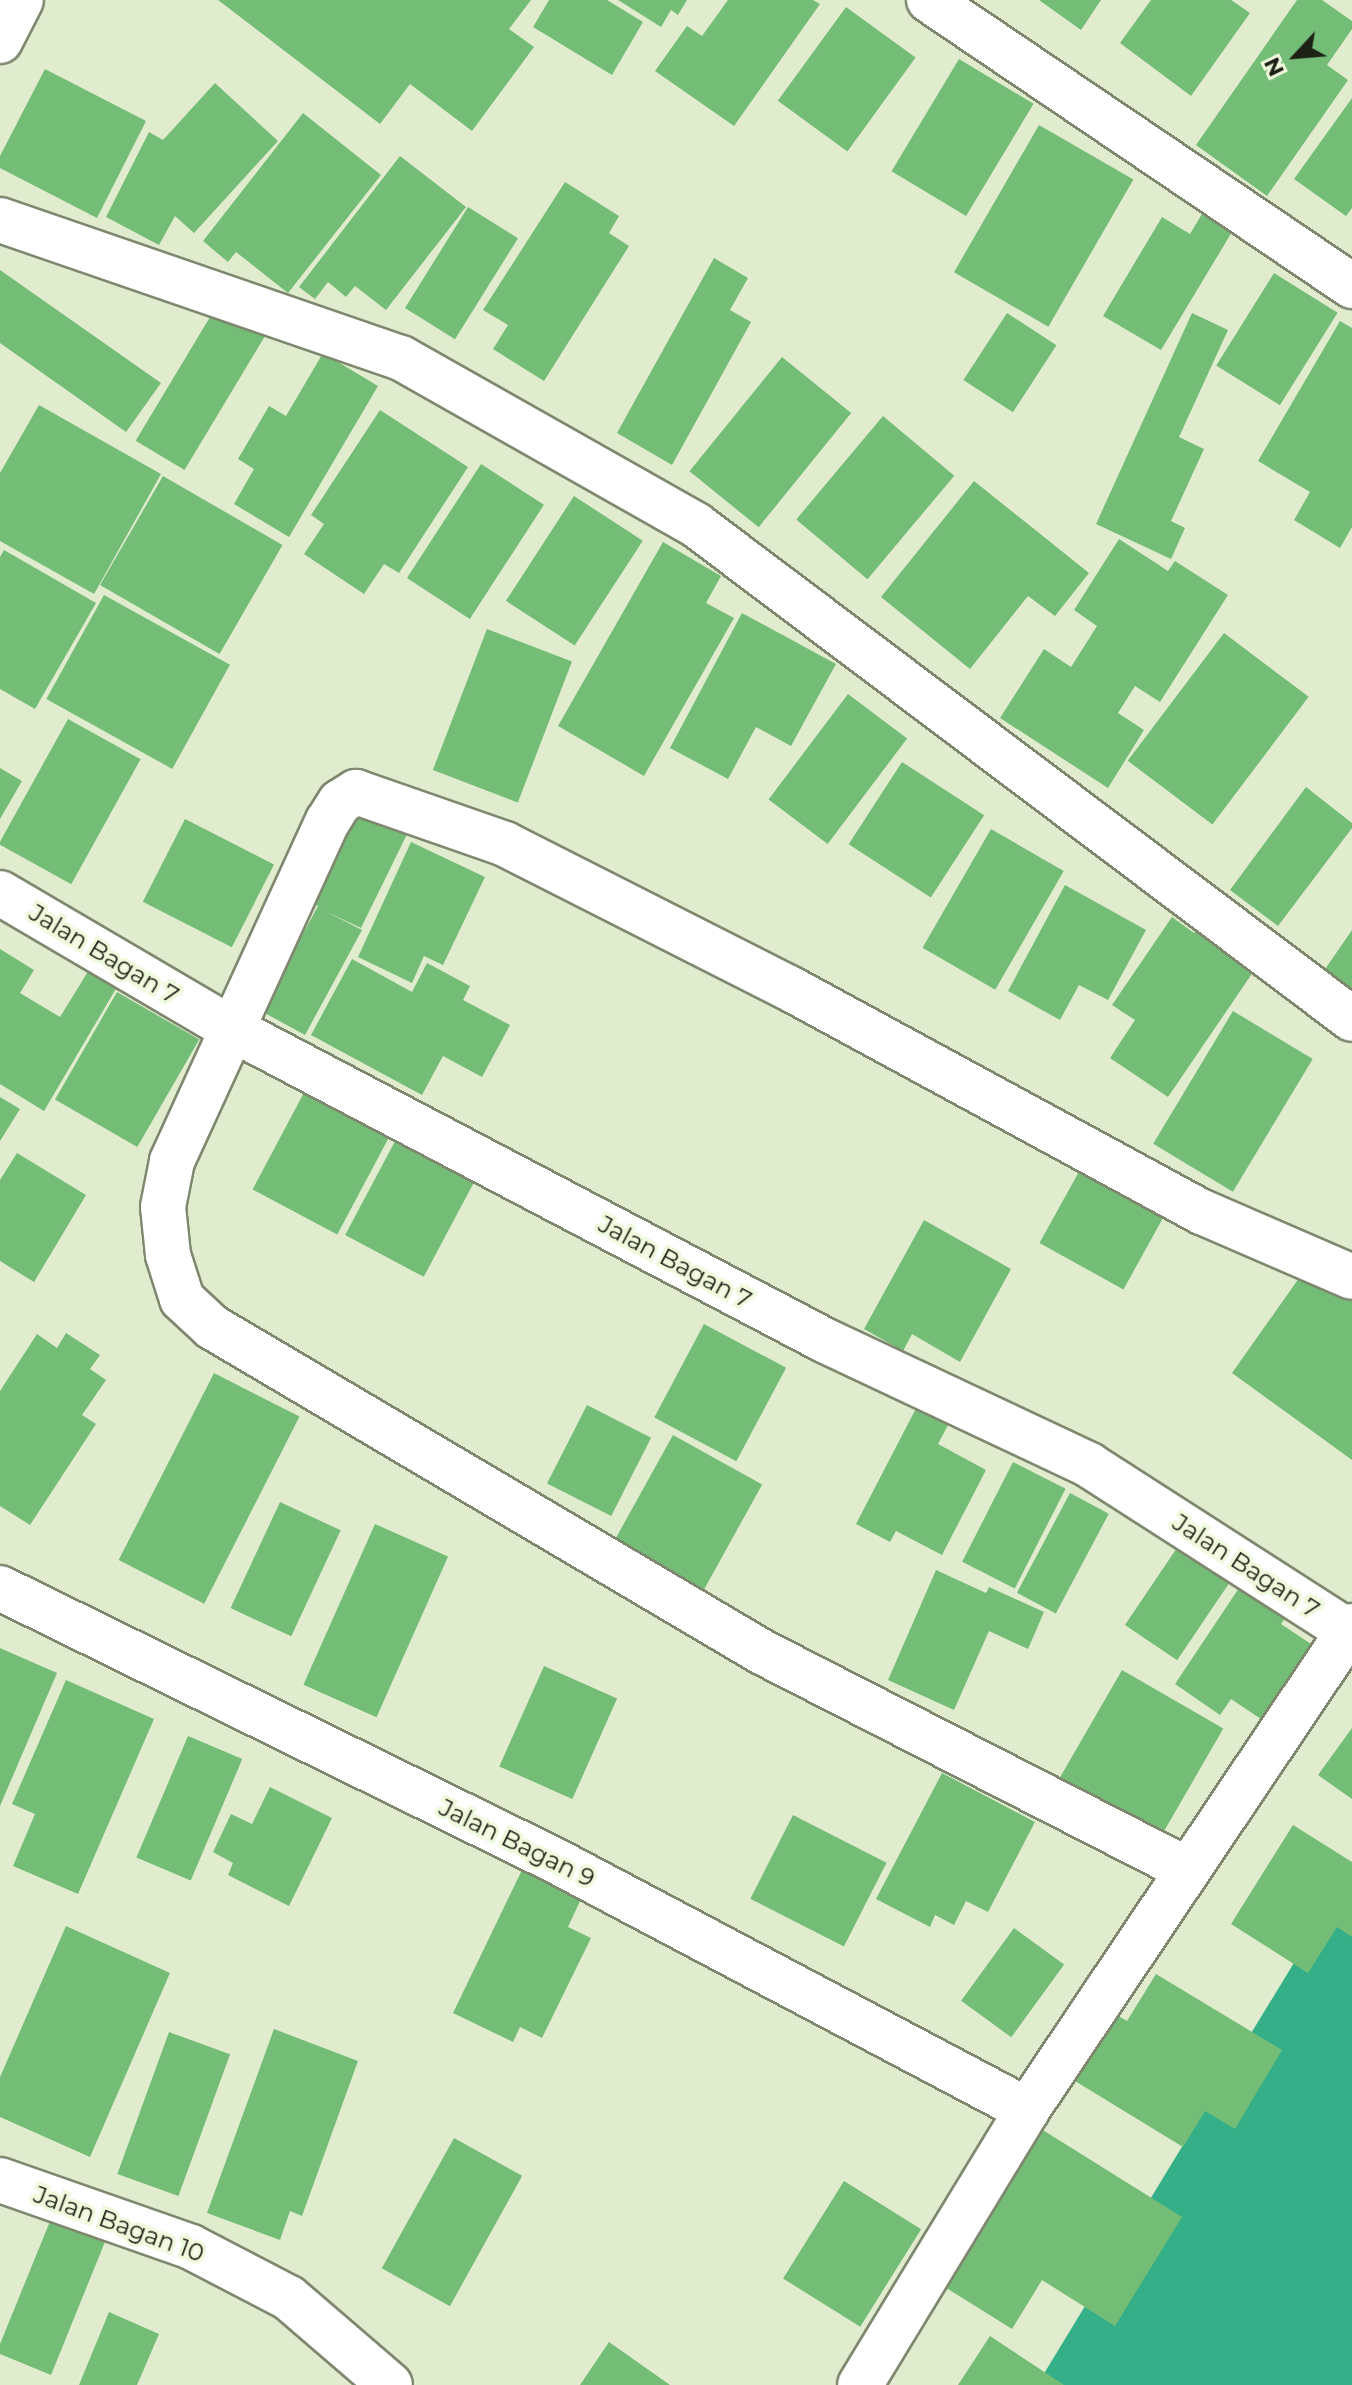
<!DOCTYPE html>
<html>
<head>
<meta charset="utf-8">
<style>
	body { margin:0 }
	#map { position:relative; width:1352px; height:2385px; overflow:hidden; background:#e1eccf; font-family:Montserrat,sans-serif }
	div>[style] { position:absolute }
	.water>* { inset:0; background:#34af87 }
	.building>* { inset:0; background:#74bd77; transform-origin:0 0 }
	.roads { filter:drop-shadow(2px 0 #7e886e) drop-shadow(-2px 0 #7e886e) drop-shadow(0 2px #7e886e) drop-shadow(0 -2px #7e886e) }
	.minor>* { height:44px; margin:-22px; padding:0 22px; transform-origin:22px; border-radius:22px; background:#fff }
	span { translate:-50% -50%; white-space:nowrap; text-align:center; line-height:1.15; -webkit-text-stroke:7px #eff9dc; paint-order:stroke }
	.street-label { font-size:24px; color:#1c2015 }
	.north { position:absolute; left:1256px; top:16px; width:80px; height:80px; -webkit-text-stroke:6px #eff9dc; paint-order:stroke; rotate:244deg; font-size:22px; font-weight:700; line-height:32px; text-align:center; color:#1c2015 }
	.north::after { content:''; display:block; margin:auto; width:28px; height:36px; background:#1c2015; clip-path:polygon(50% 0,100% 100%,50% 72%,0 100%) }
</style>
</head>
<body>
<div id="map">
	<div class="water">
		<i style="clip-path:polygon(1352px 1869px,1352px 2385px,1037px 2385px,1348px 1874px)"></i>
	</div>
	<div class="building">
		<i style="clip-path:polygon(218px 0,531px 0,509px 29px,534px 47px,472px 131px,410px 84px,380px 124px)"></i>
		<i style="clip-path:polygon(549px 0,607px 0,643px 22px,612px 75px,533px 27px)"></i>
		<i style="clip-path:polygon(618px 0,687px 0,678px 15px,671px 10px,661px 27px)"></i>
		<i style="clip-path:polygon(728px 0,813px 0,820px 4px,734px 126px,655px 71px,687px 26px,702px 36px)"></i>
		<i style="clip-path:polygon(1039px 0,1101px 0,1081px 30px)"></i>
		<i style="clip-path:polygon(1151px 0,1231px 0,1250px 13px,1191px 96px,1120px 43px)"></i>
		<i style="clip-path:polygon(1297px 0,1322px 0,1352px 21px,1352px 29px,1327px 65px,1348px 80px,1267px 196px,1196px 145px)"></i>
		<i style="left:846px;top:7px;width:86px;height:116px;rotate:36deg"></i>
		<i style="left:959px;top:59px;width:87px;height:131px;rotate:31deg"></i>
		<i style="clip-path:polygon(45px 69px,146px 121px,97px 218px,0 168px,0 156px)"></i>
		<i style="clip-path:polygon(215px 83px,278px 141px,194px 233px,175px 216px,159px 245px,106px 217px,149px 132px,163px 140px)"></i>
		<i style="clip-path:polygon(1352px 98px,1352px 208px,1346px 216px,1294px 179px)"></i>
		<i style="clip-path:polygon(303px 113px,381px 175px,288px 293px,236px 252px,228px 262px,203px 241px)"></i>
		<i style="left:1039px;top:125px;width:109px;height:170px;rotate:30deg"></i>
		<i style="clip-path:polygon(400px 156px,466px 207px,386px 310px,355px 286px,346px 297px,328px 282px,315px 299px,299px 287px)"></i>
		<i style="clip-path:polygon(565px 182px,619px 216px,609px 233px,629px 246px,544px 381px,493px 349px,508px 325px,483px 310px)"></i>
		<i style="clip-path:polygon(1208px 204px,1238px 222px,1161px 350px,1103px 316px,1162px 217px,1190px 234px)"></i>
		<i style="left:468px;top:207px;width:59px;height:119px;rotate:32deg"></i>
		<i style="clip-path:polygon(714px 258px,748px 278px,730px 310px,751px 322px,672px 465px,617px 433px)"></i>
		<i style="clip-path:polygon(0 270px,161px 383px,126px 432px,0 343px)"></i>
		<i style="left:1274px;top:273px;width:75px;height:109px;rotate:32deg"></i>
		<i style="left:216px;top:307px;width:57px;height:156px;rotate:31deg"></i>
		<i style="left:1007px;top:313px;width:59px;height:80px;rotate:33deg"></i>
		<i style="clip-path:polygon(1192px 313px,1228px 330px,1179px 437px,1204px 449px,1171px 521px,1185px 528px,1171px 559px,1096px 524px)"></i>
		<i style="clip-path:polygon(1340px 321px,1352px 328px,1352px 527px,1340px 548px,1294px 520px,1310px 492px,1258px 461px)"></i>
		<i style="clip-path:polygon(323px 353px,378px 386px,289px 537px,234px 504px,254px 469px,238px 459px,269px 406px,286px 416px)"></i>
		<i style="left:782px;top:357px;width:89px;height:147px;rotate:39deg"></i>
		<i style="clip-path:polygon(39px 405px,161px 474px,94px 594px,0 541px,0 473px)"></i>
		<i style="clip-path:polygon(380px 410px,468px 467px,399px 573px,384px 564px,364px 594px,304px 554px,324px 524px,311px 515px)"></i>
		<i style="left:883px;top:416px;width:93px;height:135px;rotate:40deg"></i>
		<i style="left:481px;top:464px;width:75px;height:136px;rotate:33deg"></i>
		<i style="left:163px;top:476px;width:138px;height:126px;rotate:30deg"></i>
		<i style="clip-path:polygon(974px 481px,1089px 573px,1055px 616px,1028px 596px,970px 669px,881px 597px)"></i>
		<i style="left:574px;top:496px;width:82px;height:125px;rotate:33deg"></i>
		<i style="clip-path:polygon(1119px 539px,1168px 571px,1175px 561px,1228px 595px,1160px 702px,1135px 686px,1118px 713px,1144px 730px,1108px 788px,1000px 718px,1044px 649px,1071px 667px,1097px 626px,1074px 610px)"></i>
		<i style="clip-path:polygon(663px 542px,721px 576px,706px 603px,734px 618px,644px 776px,558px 726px)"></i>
		<i style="clip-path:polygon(4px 550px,96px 603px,35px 709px,0 689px,0 557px)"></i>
		<i style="left:104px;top:595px;width:144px;height:119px;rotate:29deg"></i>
		<i style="clip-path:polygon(742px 613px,836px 664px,791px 746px,756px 727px,728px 779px,670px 748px)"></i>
		<i style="left:487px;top:629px;width:91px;height:151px;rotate:21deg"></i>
		<i style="left:1224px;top:633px;width:106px;height:160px;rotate:37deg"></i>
		<i style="left:848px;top:694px;width:74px;height:132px;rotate:37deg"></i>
		<i style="left:68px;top:719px;width:83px;height:143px;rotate:29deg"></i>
		<i style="left:902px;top:762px;width:98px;height:98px;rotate:33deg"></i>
		<i style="clip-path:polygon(0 768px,22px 781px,0 819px)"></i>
		<i style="clip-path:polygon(1306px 787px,1352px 823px,1352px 828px,1278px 926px,1230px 890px)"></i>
		<i style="clip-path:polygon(359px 795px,413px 822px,361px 928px,325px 911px,362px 930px,305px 1035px,261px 1011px,318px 906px,308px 901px)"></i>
		<i style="left:185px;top:819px;width:100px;height:93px;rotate:27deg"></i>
		<i style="left:991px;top:829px;width:84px;height:137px;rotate:30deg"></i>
		<i style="clip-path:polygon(411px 842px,485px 877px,443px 965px,424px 956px,412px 983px,358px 957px)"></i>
		<i style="clip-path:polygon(1065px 885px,1146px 930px,1108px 1000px,1079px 985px,1060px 1020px,1008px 991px)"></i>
		<i style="clip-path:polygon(1172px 917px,1194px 933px,1203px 919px,1262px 959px,1168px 1097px,1110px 1058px,1135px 1020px,1112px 1005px)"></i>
		<i style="clip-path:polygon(1352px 930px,1352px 996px,1321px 975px)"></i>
		<i style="clip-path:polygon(0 949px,34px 970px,20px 993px,60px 1017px,89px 970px,117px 987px,44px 1111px,0 1084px)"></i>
		<i style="clip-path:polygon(352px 959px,412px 992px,427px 963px,470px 986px,463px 1000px,510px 1025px,482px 1077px,443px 1056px,422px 1095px,311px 1035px)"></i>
		<i style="left:117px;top:992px;width:95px;height:124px;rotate:30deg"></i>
		<i style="left:1233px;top:1011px;width:93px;height:155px;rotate:31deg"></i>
		<i style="left:307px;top:1087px;width:96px;height:116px;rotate:28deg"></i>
		<i style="clip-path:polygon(0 1097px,20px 1109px,0 1141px)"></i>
		<i style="left:401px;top:1130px;width:89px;height:119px;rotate:28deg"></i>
		<i style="clip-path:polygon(17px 1153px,86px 1195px,34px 1282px,0 1261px,0 1180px)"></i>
		<i style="left:1086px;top:1159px;width:96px;height:96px;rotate:29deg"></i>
		<i style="clip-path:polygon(924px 1220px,1011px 1269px,960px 1362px,912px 1334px,903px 1351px,864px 1329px)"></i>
		<i style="clip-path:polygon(1304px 1271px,1352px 1286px,1352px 1460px,1232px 1373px)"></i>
		<i style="left:704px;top:1324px;width:93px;height:106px;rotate:28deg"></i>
		<i style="clip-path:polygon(66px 1333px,100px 1355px,90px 1369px,106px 1380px,82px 1415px,96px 1424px,30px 1525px,0 1506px,0 1391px,37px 1334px,57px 1348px)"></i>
		<i style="left:214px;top:1373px;width:96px;height:210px;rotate:27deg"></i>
		<i style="clip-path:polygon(924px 1393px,956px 1410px,938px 1444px,986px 1470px,942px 1555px,896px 1531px,890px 1542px,856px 1524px)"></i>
		<i style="left:587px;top:1405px;width:72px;height:88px;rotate:27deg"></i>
		<i style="left:673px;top:1435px;width:102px;height:126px;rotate:29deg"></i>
		<i style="left:1013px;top:1462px;width:59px;height:112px;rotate:27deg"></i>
		<i style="left:1070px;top:1493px;width:44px;height:113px;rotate:28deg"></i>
		<i style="left:280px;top:1502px;width:67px;height:117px;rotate:25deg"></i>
		<i style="left:375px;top:1524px;width:80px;height:176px;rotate:24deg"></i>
		<i style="left:1187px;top:1533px;width:63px;height:111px;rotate:34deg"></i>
		<i style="clip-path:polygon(936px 1570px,986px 1593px,989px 1587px,1044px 1612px,1028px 1649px,989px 1631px,954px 1710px,888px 1680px)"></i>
		<i style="clip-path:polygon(1243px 1582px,1289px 1613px,1281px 1624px,1320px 1650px,1270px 1725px,1231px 1699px,1220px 1715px,1175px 1684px)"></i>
		<i style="clip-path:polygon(0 1648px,57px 1673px,0 1806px)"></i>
		<i style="left:544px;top:1666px;width:80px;height:110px;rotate:24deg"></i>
		<i style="left:1122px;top:1670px;width:117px;height:128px;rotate:30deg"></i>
		<i style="clip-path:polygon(66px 1680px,154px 1719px,78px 1894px,13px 1866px,35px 1814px,12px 1804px)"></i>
		<i style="clip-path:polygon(1352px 1728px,1352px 1799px,1318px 1775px)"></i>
		<i style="left:188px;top:1736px;width:59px;height:132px;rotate:23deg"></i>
		<i style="clip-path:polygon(942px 1773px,1035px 1822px,988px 1912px,966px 1901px,954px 1925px,935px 1915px,930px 1927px,876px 1899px)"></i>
		<i style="clip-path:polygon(270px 1787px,332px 1818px,289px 1906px,228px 1875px,233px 1863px,213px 1852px,231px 1814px,252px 1824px)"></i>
		<i style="left:793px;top:1815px;width:105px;height:94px;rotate:27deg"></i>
		<i style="clip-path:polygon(1293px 1825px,1352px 1862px,1352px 1937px,1337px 1927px,1308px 1973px,1231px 1924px)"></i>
		<i style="clip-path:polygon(522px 1870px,581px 1899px,568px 1927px,591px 1938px,542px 2038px,520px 2027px,513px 2042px,453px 2013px)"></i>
		<i style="clip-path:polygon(66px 1926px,170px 1973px,90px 2157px,0 2117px,0 2077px)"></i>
		<i style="left:1014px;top:1928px;width:62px;height:90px;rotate:36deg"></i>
		<i style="clip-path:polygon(1156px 1974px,1282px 2050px,1235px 2129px,1205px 2111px,1183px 2147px,1075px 2081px,1115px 2014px,1127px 2021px)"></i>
		<i style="clip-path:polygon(274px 2029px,358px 2061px,302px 2216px,290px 2211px,280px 2240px,207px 2213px)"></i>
		<i style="left:169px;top:2032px;width:65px;height:151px;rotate:20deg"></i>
		<i style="clip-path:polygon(1038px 2127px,1182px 2217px,1115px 2326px,1042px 2280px,1012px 2329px,940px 2284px)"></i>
		<i style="left:454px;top:2138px;width:78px;height:149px;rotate:29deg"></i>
		<i style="left:844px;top:2181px;width:91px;height:115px;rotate:32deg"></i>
		<i style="clip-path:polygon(55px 2209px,109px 2232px,51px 2375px,0 2354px,0 2344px)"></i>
		<i style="clip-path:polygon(109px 2312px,159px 2334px,137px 2385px,79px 2385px)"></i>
		<i style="clip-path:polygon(990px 2336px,1064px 2385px,958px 2385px)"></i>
		<i style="clip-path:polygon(609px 2342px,670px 2385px,580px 2385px)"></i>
	</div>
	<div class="roads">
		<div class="minor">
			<i style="left:929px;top:0;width:511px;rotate:34.06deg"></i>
			<i style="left:0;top:41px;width:46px;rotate:-62.9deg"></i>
			<i style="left:0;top:220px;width:424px;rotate:19deg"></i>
			<i style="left:401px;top:358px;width:339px;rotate:29.5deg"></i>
			<i style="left:696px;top:525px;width:821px;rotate:36.98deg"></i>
			<i style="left:0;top:893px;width:267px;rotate:30.4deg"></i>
			<i style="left:230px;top:1028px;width:673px;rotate:27.71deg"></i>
			<i style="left:826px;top:1341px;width:291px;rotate:25.2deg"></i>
			<i style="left:1089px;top:1465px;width:308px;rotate:32.7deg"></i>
			<i style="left:0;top:1588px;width:619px;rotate:26.15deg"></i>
			<i style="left:556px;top:1861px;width:533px;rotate:27.86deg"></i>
			<i style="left:1188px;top:1870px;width:479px;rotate:-152.9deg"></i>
			<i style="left:762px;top:1652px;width:639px;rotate:-149.42deg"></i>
			<i style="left:212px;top:1327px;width:41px;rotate:-137deg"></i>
			<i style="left:182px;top:1299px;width:46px;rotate:-107.7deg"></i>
			<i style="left:168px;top:1255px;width:48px;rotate:-95.9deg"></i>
			<i style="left:163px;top:1207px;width:47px;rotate:-78.9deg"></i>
			<i style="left:172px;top:1161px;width:374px;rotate:-65.4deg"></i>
			<i style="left:328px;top:821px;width:22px;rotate:-58deg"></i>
			<i style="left:340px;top:802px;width:19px;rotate:-32deg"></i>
			<i style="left:356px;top:792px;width:158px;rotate:19.2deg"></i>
			<i style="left:505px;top:844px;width:318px;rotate:26.9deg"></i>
			<i style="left:789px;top:988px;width:470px;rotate:28.5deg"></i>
			<i style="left:1202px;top:1212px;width:163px;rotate:23.4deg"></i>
			<i style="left:0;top:2180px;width:202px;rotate:19.3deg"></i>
			<i style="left:191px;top:2247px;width:110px;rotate:27.5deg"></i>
			<i style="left:289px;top:2298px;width:133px;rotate:40.7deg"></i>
			<i style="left:860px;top:2385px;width:322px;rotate:-58.7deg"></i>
			<i style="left:1027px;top:2110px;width:583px;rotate:-56.12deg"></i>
		</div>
	</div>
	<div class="street-label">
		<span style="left:104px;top:954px;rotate:31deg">Jalan Bagan 7</span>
		<span style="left:675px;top:1262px;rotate:28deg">Jalan Bagan 7</span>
		<span style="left:1246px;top:1566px;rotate:33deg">Jalan Bagan 7</span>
		<span style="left:517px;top:1843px;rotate:26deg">Jalan Bagan 9</span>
		<span style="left:119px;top:2224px;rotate:20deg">Jalan Bagan 10</span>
	</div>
	<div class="north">N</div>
</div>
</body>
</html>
